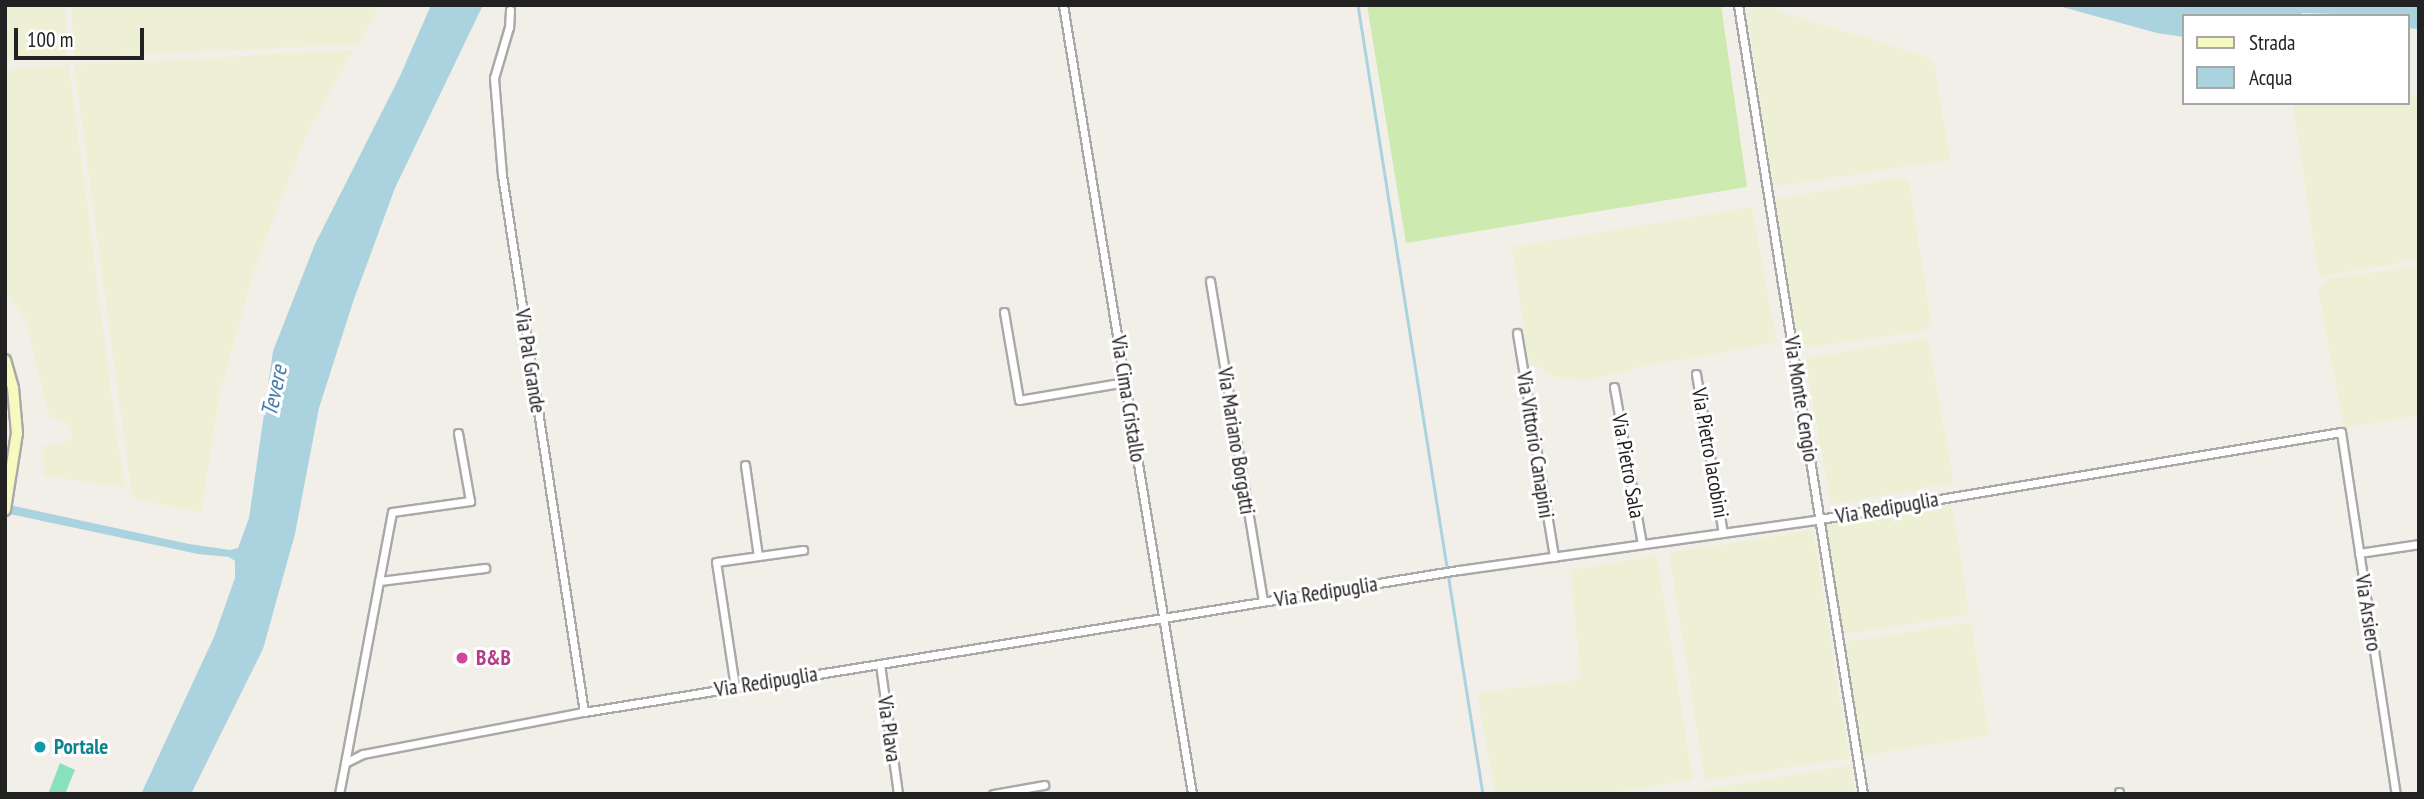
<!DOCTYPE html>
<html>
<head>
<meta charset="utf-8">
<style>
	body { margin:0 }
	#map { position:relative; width:2424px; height:799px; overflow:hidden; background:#f2efe9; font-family:"PT Sans Narrow",sans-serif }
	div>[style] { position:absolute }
	.farmland>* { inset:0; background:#eef0d5; transform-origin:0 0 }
	.grass>* { inset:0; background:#cdebb0 }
	.pitch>* { inset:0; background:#88e0be }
	.water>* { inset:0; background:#aad3df }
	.stream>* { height:2.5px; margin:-1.25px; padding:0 1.25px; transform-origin:1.25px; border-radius:1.25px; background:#aad3df }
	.roads { filter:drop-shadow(2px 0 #a9a9a9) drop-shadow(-2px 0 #a9a9a9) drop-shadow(0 2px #a9a9a9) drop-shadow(0 -2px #a9a9a9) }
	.street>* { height:7px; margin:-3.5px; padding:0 3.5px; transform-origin:3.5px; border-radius:3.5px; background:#fff }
	.secondary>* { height:10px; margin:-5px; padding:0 5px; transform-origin:5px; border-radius:5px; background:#f7fabf }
	.dots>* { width:19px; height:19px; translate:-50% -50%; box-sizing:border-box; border:4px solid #fff; border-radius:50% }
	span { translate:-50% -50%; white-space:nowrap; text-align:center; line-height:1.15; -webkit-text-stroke:6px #fff; paint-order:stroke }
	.street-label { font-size:21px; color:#222 }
	.hotel-label { font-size:21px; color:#b23c85; font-weight:700 }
	.left { translate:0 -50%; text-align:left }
	.culture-label { font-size:21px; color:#0d838f; font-weight:700 }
	.water-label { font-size:23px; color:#4a7aab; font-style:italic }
	.frame { position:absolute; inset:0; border:7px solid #222; pointer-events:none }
	.legend { position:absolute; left:2182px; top:14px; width:228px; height:91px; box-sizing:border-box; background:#fff; border:2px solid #a7a7a7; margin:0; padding:9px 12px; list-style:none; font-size:21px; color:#222 }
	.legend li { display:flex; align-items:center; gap:14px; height:35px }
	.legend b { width:35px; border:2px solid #a7a7a7 }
	.scale { position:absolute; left:14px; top:28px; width:130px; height:32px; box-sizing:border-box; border:4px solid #222; border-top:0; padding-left:9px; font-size:21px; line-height:24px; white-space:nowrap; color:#222; -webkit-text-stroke:5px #fff; paint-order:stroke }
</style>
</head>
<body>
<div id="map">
	<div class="farmland">
		<i style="left:5px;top:5px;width:61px;height:53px"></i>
		<i style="clip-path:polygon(71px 5px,381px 5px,358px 44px,74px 58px)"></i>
		<i style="clip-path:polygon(1751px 5px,1772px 5px,1788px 14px,1928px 57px,1934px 62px,1950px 160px,1778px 186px,1773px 183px,1747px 16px)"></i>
		<i style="clip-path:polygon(353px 50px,307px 134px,255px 267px,220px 392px,201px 513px,132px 498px,74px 65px)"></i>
		<i style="clip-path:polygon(69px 65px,119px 451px,125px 487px,44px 476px,43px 445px,64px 443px,72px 437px,67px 423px,49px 417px,26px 321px,5px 290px,5px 69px)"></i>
		<i style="clip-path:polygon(2408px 96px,2419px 96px,2419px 259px,2319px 277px,2293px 108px,2295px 105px,2313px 103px,2408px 103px)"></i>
		<i style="clip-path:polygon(1903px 177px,1909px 181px,1931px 321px,1925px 331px,1800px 349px,1775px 199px)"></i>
		<i style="clip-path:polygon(1752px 207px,1777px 343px,1643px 366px,1593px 380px,1559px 379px,1529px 362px,1512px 247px)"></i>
		<i style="clip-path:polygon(2419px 266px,2419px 415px,2344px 428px,2318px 291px,2327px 279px)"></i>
		<i style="left:1928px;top:337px;width:148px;height:125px;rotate:80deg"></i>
		<i style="left:1952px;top:504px;width:112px;height:128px;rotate:81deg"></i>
		<i style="left:1813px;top:530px;width:231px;height:146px;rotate:81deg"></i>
		<i style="clip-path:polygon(1657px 555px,1693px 780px,1605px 794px,1495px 794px,1477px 693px,1581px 679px,1570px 570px)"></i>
		<i style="left:1971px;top:622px;width:115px;height:128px;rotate:81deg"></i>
		<i style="clip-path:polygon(1851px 765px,1855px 794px,1701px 794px,1701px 790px)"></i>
	</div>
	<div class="grass">
		<i style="clip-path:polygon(1367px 5px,1721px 5px,1747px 187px,1406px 243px)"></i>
	</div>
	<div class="pitch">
		<i style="clip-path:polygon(60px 763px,75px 770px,65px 794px,48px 794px)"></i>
	</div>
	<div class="water">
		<i style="clip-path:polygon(431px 5px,483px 5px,395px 188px,353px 302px,319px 408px,295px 534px,263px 649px,191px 794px,141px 794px,214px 637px,235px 578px,235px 561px,229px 557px,198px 554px,5px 513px,5px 504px,189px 544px,230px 550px,238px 548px,249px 518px,273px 351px,315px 244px,400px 76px)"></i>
		<i style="clip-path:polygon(2055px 5px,2419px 5px,2419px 29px,2408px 28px,2408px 16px,2302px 13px,2299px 16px,2184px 16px,2184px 37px,2157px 33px)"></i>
	</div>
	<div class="stream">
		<i style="left:1358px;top:5px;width:799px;rotate:81deg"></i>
	</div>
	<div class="roads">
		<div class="street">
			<i style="left:1063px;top:5px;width:799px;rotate:80.71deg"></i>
			<i style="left:1738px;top:5px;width:799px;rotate:81deg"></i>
			<i style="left:510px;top:10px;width:17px;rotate:93deg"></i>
			<i style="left:509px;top:27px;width:53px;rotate:106.4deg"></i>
			<i style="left:494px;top:78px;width:97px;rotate:85.3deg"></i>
			<i style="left:502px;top:175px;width:543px;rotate:81.32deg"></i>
			<i style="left:1210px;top:281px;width:325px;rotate:80.6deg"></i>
			<i style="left:1004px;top:312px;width:89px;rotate:80.3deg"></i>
			<i style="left:1019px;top:400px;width:108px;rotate:-9.6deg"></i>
			<i style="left:1517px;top:333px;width:227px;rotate:80.6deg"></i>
			<i style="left:1696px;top:374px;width:161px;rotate:80.4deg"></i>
			<i style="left:1614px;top:387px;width:159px;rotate:79.9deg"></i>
			<i style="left:745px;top:465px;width:92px;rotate:81.9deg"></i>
			<i style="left:2359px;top:553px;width:61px;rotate:-8.5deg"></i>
			<i style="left:379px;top:581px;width:107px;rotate:-7deg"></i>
			<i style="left:880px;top:664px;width:131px;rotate:82.1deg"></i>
			<i style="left:735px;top:687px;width:126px;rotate:-98.6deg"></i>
			<i style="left:716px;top:562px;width:88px;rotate:-7.9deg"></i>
			<i style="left:345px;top:763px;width:255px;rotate:-79.4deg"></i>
			<i style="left:392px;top:512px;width:79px;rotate:-8deg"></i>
			<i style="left:470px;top:501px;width:69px;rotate:-100deg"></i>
			<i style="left:2119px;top:792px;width:2px;rotate:90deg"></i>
			<i style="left:339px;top:794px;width:32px;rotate:-79deg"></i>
			<i style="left:345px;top:763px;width:20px;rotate:-27deg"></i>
			<i style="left:363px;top:754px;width:225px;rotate:-10.8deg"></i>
			<i style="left:584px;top:712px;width:886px;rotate:-9.22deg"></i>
			<i style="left:1459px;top:570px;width:365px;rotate:-8deg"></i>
			<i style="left:1820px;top:519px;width:528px;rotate:-9.48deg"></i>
			<i style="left:2341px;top:432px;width:366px;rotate:81.4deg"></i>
			<i style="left:993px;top:794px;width:52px;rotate:-10deg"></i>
		</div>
		<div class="secondary">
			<i style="left:5px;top:360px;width:29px;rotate:74deg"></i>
			<i style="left:13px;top:388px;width:45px;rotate:84.9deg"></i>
			<i style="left:17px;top:433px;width:78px;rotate:98.9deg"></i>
		</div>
	</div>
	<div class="dots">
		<i style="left:462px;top:658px;background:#d1479c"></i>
		<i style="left:40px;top:747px;background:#0f9aa8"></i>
	</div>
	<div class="street-label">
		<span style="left:530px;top:361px;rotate:81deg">Via Pal Grande</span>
		<span style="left:1128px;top:399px;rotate:81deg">Via Cima Cristallo</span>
		<span style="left:1801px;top:399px;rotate:81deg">Via Monte Cengio</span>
		<span style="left:1236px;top:441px;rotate:81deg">Via Mariano Borgatti</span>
		<span style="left:1535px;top:445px;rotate:81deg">Via Vittorio Canapini</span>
		<span style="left:1710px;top:453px;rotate:80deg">Via Pietro Iacobini</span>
		<span style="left:1628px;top:466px;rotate:80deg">Via Pietro Sala</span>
		<span style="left:1887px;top:508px;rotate:-10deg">Via Redipuglia</span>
		<span style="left:1326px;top:592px;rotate:-9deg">Via Redipuglia</span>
		<span style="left:2368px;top:613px;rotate:81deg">Via Arsiero</span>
		<span style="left:766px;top:682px;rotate:-9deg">Via Redipuglia</span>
		<span style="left:889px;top:729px;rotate:82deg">Via Plava</span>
	</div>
	<div class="hotel-label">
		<span class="left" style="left:476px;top:658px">B&amp;B</span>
	</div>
	<div class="culture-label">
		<span class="left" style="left:54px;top:747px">Portale</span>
	</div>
	<div class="water-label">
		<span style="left:274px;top:391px;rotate:-78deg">Tevere</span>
	</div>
	<div class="frame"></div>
	<ul class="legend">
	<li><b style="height:9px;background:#f7fabf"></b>Strada</li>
	<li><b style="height:19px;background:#aad3df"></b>Acqua</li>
	</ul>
	<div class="scale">100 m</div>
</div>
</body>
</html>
